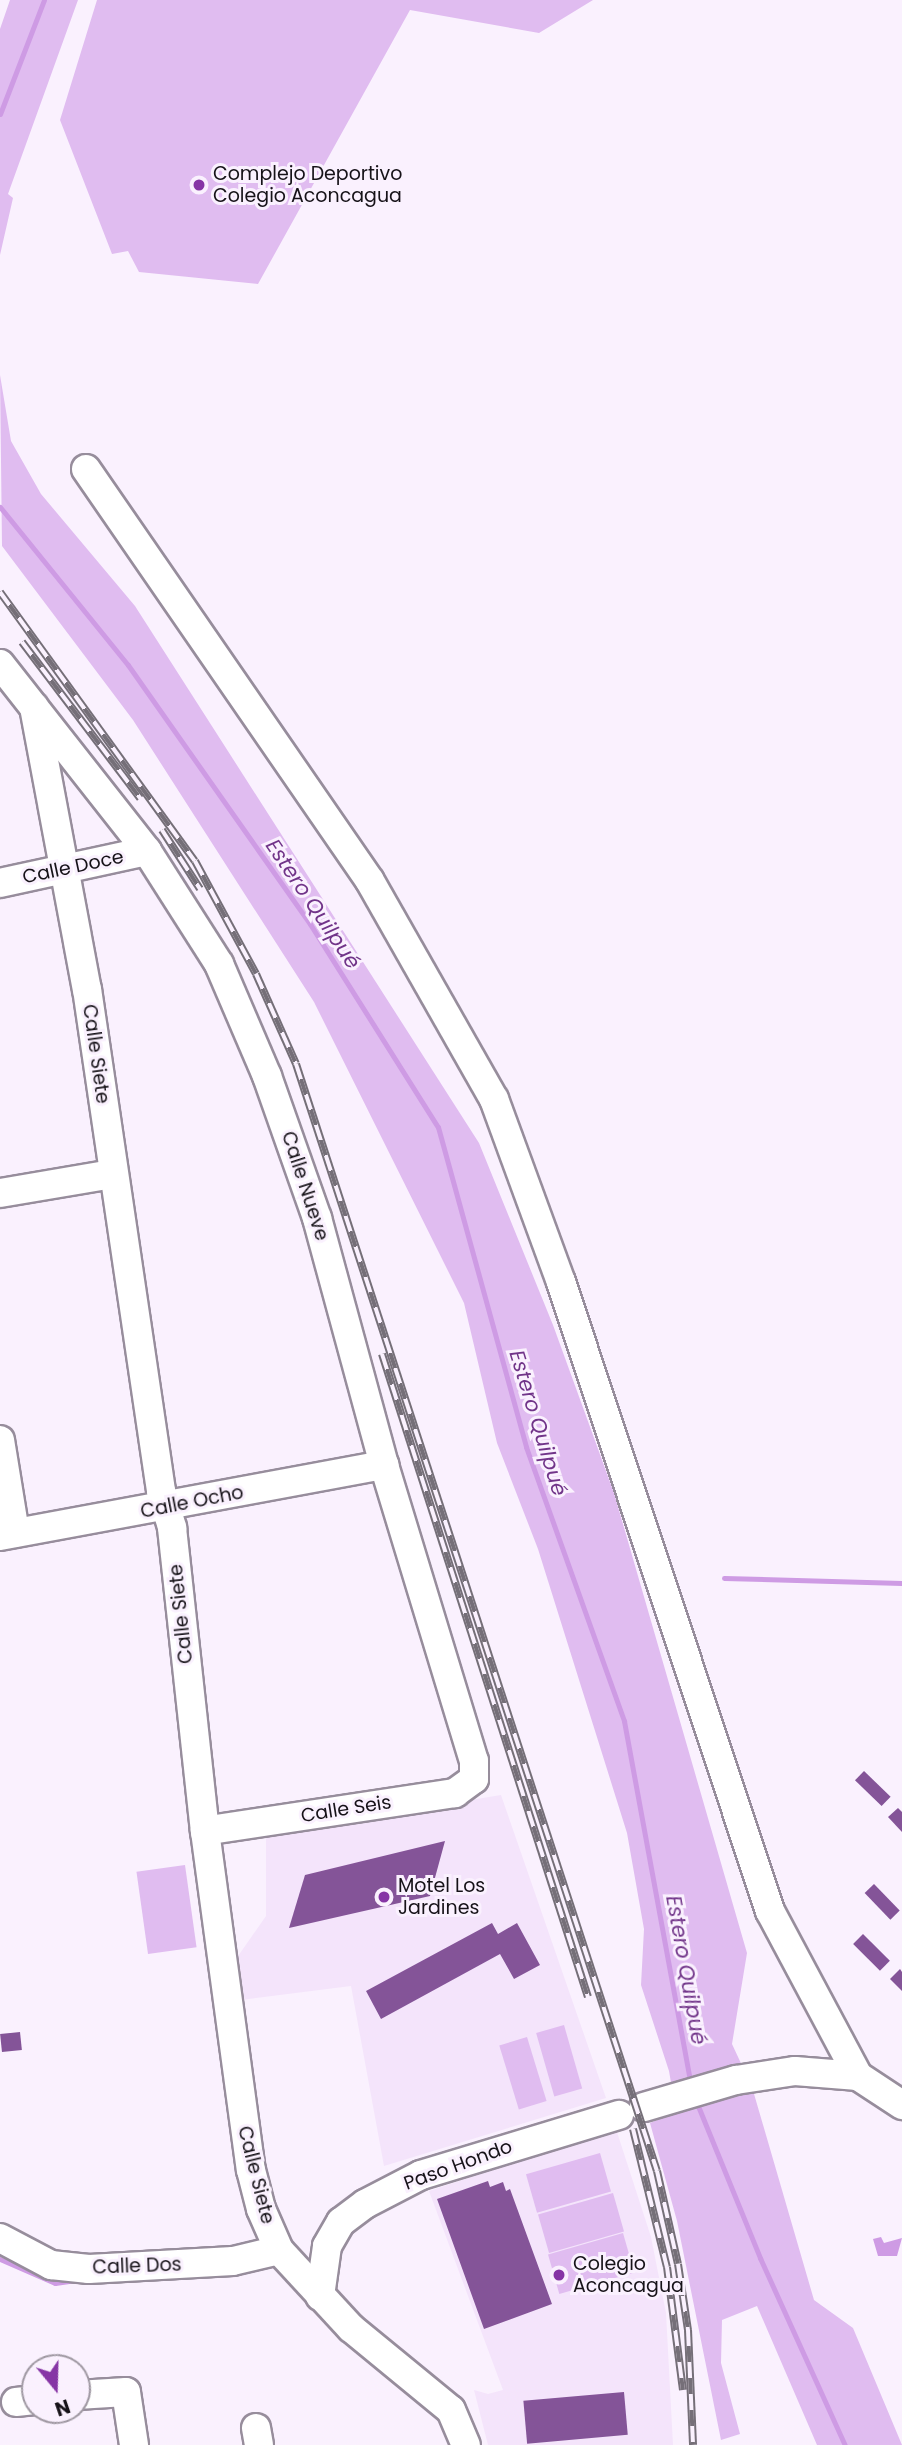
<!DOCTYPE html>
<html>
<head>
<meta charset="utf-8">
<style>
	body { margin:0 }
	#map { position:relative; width:902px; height:2445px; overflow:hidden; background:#faf1fe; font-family:Poppins,sans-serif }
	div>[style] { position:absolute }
	.built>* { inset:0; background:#f4e4fb }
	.green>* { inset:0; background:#e0bcf0; transform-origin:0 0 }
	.water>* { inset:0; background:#ce9be4 }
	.stream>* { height:5px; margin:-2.5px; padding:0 2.5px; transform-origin:2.5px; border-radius:2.5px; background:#ce9be4 }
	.building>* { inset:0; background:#845498; transform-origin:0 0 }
	.roads { filter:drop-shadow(2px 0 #978d9c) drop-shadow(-2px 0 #978d9c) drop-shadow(0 2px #978d9c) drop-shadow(0 -2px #978d9c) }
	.minor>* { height:28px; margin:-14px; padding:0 14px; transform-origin:14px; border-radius:14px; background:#fff }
	.rail>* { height:8px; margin-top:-4px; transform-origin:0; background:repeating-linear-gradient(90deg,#faf1fe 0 16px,#756f78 0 32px); box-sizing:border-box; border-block:2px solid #756f78 }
	.dots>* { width:19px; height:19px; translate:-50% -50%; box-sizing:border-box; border:4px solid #faf1fe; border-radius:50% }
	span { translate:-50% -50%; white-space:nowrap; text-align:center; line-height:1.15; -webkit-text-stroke:6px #faf1fe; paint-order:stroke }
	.poi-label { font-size:19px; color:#161218 }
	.left { translate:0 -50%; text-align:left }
	.street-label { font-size:19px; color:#161218 }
	.water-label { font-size:21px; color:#713489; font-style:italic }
	.north { position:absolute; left:21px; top:2354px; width:70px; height:70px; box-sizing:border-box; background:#faf1fe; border:2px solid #9f98a2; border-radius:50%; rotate:161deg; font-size:19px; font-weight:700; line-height:28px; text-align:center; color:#161218 }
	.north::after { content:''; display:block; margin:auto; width:24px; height:32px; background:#8635a5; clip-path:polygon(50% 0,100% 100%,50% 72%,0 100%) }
</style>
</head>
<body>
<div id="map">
	<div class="built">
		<i style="clip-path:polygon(501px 1795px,606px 2098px,384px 2166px,351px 1986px,241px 2000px,236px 1959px,266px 1916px,266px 1834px)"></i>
		<i style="clip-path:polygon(616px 2129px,651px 2237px,666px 2313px,673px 2445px,488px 2445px,474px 2390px,488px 2394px,503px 2390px,429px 2191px)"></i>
	</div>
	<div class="green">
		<i style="clip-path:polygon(10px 0,78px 0,8px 194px,13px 198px,0 255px,0 29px)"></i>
		<i style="clip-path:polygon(97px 0,593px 0,539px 33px,410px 10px,258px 284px,139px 272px,128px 251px,112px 254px,60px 120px)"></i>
		<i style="clip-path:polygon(0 375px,11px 441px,41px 494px,135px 606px,479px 1143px,553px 1325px,614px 1493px,747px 1953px,732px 2044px,752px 2087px,814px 2300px,853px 2328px,902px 2445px,817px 2445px,757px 2306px,722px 2320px,721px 2363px,740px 2434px,721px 2440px,677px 2221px,650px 2123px,676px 2112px,669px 2071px,641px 1985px,644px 1929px,627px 1833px,538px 1549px,497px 1443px,464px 1303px,314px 1002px,133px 720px,2px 546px)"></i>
		<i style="left:185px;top:1865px;width:83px;height:49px;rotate:82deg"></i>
		<i style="left:564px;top:2025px;width:66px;height:29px;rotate:74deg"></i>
		<i style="left:527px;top:2037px;width:67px;height:29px;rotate:73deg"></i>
		<i style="left:600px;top:2153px;width:40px;height:77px;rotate:74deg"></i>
		<i style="left:613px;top:2193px;width:40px;height:78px;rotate:74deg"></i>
		<i style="left:623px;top:2233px;width:41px;height:78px;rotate:74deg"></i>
	</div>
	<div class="water">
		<i style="clip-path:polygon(881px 2237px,884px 2243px,902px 2238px,897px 2256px,878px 2256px,873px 2239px)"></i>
	</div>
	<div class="stream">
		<i style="left:0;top:114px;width:122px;rotate:-68.9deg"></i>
		<i style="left:0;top:507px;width:203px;rotate:51deg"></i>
		<i style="left:128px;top:665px;width:317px;rotate:54.9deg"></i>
		<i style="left:310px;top:924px;width:240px;rotate:57.8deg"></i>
		<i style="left:438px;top:1127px;width:332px;rotate:74.6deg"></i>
		<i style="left:526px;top:1447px;width:291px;rotate:70.3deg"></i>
		<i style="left:624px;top:1721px;width:370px;rotate:79.6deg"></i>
		<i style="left:724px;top:1578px;width:178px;rotate:1.6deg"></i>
		<i style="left:696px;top:2101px;width:170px;rotate:67.8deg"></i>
		<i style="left:760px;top:2258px;width:205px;rotate:65.6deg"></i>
		<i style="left:0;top:2259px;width:60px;rotate:23.6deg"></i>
		<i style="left:55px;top:2283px;width:21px;rotate:-8deg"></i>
	</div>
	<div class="building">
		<i style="left:864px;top:1771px;width:37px;height:13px;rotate:44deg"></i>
		<i style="clip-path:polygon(898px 1808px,902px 1812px,902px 1832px,888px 1817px)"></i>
		<i style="clip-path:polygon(445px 1841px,430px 1896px,289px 1928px,305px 1875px)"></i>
		<i style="left:874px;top:1884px;width:37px;height:13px;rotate:46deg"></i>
		<i style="clip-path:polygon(492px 1923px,498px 1934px,517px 1923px,540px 1965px,514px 1979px,500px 1954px,381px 2019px,366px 1991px)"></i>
		<i style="left:863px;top:1934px;width:38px;height:14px;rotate:45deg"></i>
		<i style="clip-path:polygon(900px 1969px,902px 1972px,902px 1991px,890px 1979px)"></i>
		<i style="left:20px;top:2032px;width:18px;height:20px;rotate:84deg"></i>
		<i style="clip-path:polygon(488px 2181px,490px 2187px,503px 2182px,506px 2191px,510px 2189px,552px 2304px,484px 2329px,437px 2199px)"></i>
		<i style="left:624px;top:2392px;width:43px;height:101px;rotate:85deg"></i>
	</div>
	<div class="roads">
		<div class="minor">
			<i style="left:86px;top:469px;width:500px;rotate:55.42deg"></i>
			<i style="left:370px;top:881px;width:251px;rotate:60.4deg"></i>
			<i style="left:494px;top:1099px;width:195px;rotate:69.9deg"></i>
			<i style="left:561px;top:1282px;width:663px;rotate:71.62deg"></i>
			<i style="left:770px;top:1911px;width:187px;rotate:61.9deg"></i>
			<i style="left:0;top:664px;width:238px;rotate:51.8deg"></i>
			<i style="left:147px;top:851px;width:134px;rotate:57.5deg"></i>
			<i style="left:219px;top:964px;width:122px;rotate:66.8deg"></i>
			<i style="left:267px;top:1076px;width:151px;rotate:70.6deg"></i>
			<i style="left:317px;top:1218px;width:256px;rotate:74.8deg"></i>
			<i style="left:384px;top:1465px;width:309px;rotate:73.1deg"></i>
			<i style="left:474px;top:1761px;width:18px;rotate:90deg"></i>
			<i style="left:474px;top:1779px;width:24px;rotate:144deg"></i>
			<i style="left:455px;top:1793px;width:253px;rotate:171.4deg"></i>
			<i style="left:34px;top:707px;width:287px;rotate:79.4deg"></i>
			<i style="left:87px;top:989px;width:507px;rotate:81.61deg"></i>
			<i style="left:161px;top:1491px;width:39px;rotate:73deg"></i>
			<i style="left:172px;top:1528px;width:305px;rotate:83.8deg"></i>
			<i style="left:205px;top:1831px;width:342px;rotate:82.3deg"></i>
			<i style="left:251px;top:2170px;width:40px;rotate:75.6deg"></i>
			<i style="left:261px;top:2209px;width:45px;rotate:66.3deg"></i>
			<i style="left:279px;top:2250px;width:106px;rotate:47.3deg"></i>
			<i style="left:351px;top:2328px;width:129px;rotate:39.4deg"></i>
			<i style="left:451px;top:2410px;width:38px;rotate:67deg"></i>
			<i style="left:0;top:883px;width:150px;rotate:-12.3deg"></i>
			<i style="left:0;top:1193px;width:114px;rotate:-9.6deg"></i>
			<i style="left:0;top:1440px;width:94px;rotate:80.8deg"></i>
			<i style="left:0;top:1536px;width:391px;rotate:-10.5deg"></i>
			<i style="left:644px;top:2107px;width:96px;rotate:-16.4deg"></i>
			<i style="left:736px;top:2080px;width:60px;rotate:-8.7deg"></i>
			<i style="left:795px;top:2071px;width:63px;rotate:4.5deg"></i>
			<i style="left:858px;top:2076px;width:53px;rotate:33.4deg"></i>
			<i style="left:0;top:2238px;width:58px;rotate:27.9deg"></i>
			<i style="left:51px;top:2265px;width:38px;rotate:6deg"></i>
			<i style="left:89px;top:2269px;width:144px;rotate:-3.2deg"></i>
			<i style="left:233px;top:2261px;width:47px;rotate:-13.4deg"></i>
			<i style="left:320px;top:2296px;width:50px;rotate:-82deg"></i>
			<i style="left:327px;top:2246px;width:28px;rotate:-60deg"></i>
			<i style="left:341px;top:2222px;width:30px;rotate:-37deg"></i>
			<i style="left:365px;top:2204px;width:63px;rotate:-27.4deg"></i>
			<i style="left:421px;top:2175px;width:207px;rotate:-16.9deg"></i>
			<i style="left:77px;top:2395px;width:49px;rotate:-3.5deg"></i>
			<i style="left:126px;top:2392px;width:54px;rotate:81.4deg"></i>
			<i style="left:16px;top:2402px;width:19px;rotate:-6deg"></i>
			<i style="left:256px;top:2428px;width:17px;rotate:80deg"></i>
		</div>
	</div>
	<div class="rail">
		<i style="left:0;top:592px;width:332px;rotate:54.1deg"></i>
		<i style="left:195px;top:861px;width:128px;rotate:61.6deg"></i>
		<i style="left:256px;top:974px;width:98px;rotate:66deg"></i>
		<i style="left:296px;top:1064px;width:1164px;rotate:71.94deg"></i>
		<i style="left:657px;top:2171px;width:95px;rotate:77.3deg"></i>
		<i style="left:678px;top:2264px;width:67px;rotate:81.4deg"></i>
		<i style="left:688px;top:2330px;width:115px;rotate:87.5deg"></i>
		<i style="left:22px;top:642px;width:196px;rotate:52.9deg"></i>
		<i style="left:162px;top:830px;width:70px;rotate:57.2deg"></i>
		<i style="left:382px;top:1354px;width:675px;rotate:72.24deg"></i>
		<i style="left:633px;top:2129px;width:142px;rotate:76.2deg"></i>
		<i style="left:667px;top:2267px;width:124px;rotate:82.6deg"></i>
	</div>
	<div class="dots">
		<i style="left:199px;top:185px;background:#8635a5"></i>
		<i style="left:384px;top:1897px;background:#8635a5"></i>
		<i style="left:559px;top:2275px;background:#8635a5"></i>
	</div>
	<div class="poi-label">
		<span class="left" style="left:213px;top:185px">Complejo Deportivo<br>Colegio Aconcagua</span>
		<span class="left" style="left:398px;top:1897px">Motel Los<br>Jardines</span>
		<span class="left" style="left:573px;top:2275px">Colegio<br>Aconcagua</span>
	</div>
	<div class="street-label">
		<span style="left:73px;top:867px;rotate:-12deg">Calle Doce</span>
		<span style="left:96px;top:1054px;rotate:82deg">Calle Siete</span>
		<span style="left:305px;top:1186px;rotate:72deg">Calle Nueve</span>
		<span style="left:192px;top:1502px;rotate:-11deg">Calle Ocho</span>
		<span style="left:181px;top:1614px;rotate:-96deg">Calle Siete</span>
		<span style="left:346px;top:1809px;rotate:-9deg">Calle Seis</span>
		<span style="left:458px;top:2165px;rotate:-20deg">Paso Hondo</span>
		<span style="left:256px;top:2175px;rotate:76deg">Calle Siete</span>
		<span style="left:137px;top:2266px;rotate:-2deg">Calle Dos</span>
	</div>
	<div class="water-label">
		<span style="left:313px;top:904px;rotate:56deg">Estero Quilpué</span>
		<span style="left:538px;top:1423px;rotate:73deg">Estero Quilpué</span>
		<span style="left:686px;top:1970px;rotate:80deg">Estero Quilpué</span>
	</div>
	<div class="north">N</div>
</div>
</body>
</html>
